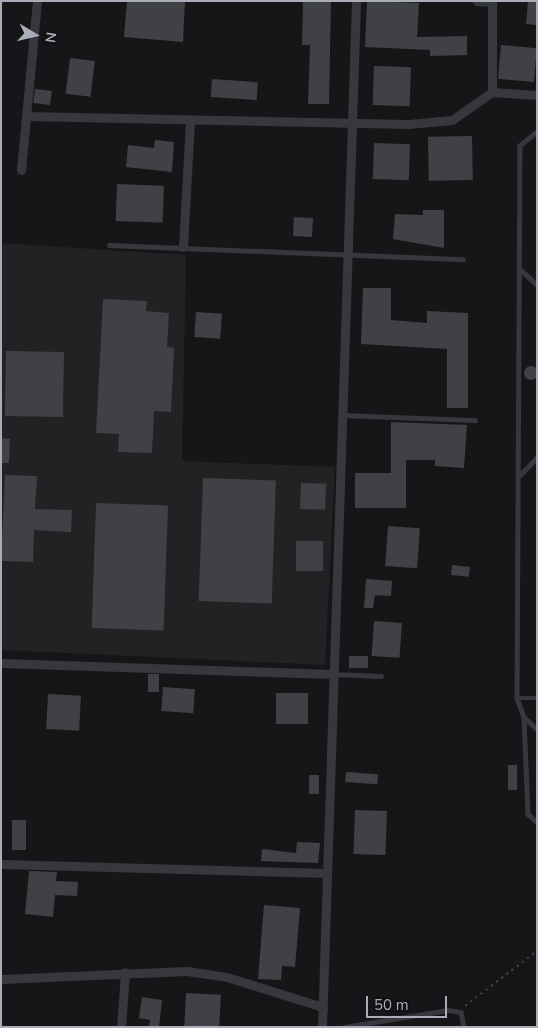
<!DOCTYPE html>
<html>
<head>
<meta charset="utf-8">
<style>
	body { margin:0 }
	#map { position:relative; width:538px; height:1028px; overflow:hidden; background:#161618; font-family:"Nunito Sans",sans-serif }
	div>[style] { position:absolute }
	.built>* { inset:0; background:#222225 }
	.building>* { inset:0; background:#404145; transform-origin:0 0 }
	.round { border-radius:50% }
	.path>* { height:2px; margin-top:-1px; transform-origin:0; background:repeating-linear-gradient(90deg,#3d3f44 0 2.5px,transparent 0 6.5px) }
	.service>* { height:4.5px; margin:-2.25px; padding:0 2.25px; transform-origin:2.25px; border-radius:2.25px; background:#37383d }
	.minor>* { height:9px; margin:-4.5px; padding:0 4.5px; transform-origin:4.5px; border-radius:4.5px; background:#37383d }
	span { translate:-50% -50%; white-space:nowrap; text-align:center; line-height:1.15; -webkit-text-stroke:4px #111113; paint-order:stroke }
	.frame { position:absolute; inset:0; border:2px solid #a8adb8; pointer-events:none }
	.north { position:absolute; left:10px; top:10px; width:50px; height:50px; -webkit-text-stroke:4px #111113; paint-order:stroke; rotate:99deg; font-size:14px; font-weight:700; line-height:20px; text-align:center; color:#a8adb8 }
	.north::after { content:''; display:block; margin:auto; width:18px; height:22px; background:#a8adb8; clip-path:polygon(50% 0,100% 100%,50% 72%,0 100%) }
	.scale { position:absolute; left:366px; top:996px; width:81px; height:22px; box-sizing:border-box; border:2px solid #a8adb8; border-top:0; padding-left:6px; font-size:15px; line-height:18px; white-space:nowrap; color:#a8adb8; -webkit-text-stroke:4px #111113; paint-order:stroke }
</style>
</head>
<body>
<div id="map">
	<div class="built">
		<i style="clip-path:polygon(1px 243px,186px 255px,182px 461px,335px 467px,325px 665px,1px 650px)"></i>
	</div>
	<div class="building">
		<i style="clip-path:polygon(127px 1px,185px 1px,183px 42px,124px 37px)"></i>
		<i style="clip-path:polygon(303px 1px,331px 1px,329px 104px,308px 104px,310px 45px,302px 45px)"></i>
		<i style="clip-path:polygon(367px 1px,419px 3px,417px 37px,467px 36px,467px 55px,430px 56px,430px 50px,365px 47px)"></i>
		<i style="clip-path:polygon(528px 1px,537px 1px,537px 25px,526px 24px)"></i>
		<i style="left:501px;top:45px;width:36px;height:34px;rotate:5deg"></i>
		<i style="left:70px;top:58px;width:25px;height:36px;rotate:7deg"></i>
		<i style="left:374px;top:66px;width:37px;height:39px;rotate:2deg"></i>
		<i style="left:212px;top:79px;width:46px;height:18px;rotate:4deg"></i>
		<i style="left:35px;top:89px;width:17px;height:14px;rotate:7deg"></i>
		<i style="left:472px;top:136px;width:44px;height:44px;rotate:89deg"></i>
		<i style="clip-path:polygon(155px 140px,174px 142px,172px 172px,126px 167px,128px 145px,154px 148px)"></i>
		<i style="left:374px;top:143px;width:36px;height:36px;rotate:2deg"></i>
		<i style="left:117px;top:184px;width:47px;height:37px;rotate:2deg"></i>
		<i style="clip-path:polygon(423px 210px,444px 210px,444px 248px,393px 239px,395px 214px,423px 215px)"></i>
		<i style="left:294px;top:217px;width:19px;height:19px;rotate:3deg"></i>
		<i style="clip-path:polygon(363px 288px,391px 288px,391px 320px,427px 323px,427px 311px,468px 313px,468px 408px,447px 408px,447px 349px,361px 344px)"></i>
		<i style="clip-path:polygon(103px 299px,147px 301px,146px 311px,169px 313px,167px 347px,174px 348px,171px 412px,154px 411px,152px 453px,118px 452px,119px 434px,96px 433px)"></i>
		<i style="left:196px;top:312px;width:26px;height:25px;rotate:4deg"></i>
		<i style="left:6px;top:351px;width:58px;height:65px;rotate:1deg"></i>
		<i class="round" style="left:524px;top:366px;width:14px;height:14px"></i>
		<i style="clip-path:polygon(391px 422px,467px 425px,464px 468px,435px 466px,435px 460px,406px 460px,406px 508px,355px 508px,355px 473px,391px 473px)"></i>
		<i style="clip-path:polygon(1px 438px,10px 439px,9px 463px,1px 463px)"></i>
		<i style="clip-path:polygon(5px 475px,37px 476px,35px 509px,72px 510px,71px 532px,34px 530px,33px 562px,1px 561px)"></i>
		<i style="left:203px;top:478px;width:73px;height:123px;rotate:2deg"></i>
		<i style="left:301px;top:483px;width:25px;height:26px;rotate:2deg"></i>
		<i style="left:96px;top:503px;width:72px;height:125px;rotate:2deg"></i>
		<i style="left:388px;top:526px;width:32px;height:40px;rotate:4deg"></i>
		<i style="left:296px;top:541px;width:27px;height:30px"></i>
		<i style="left:452px;top:565px;width:18px;height:10px;rotate:6deg"></i>
		<i style="clip-path:polygon(366px 579px,392px 581px,391px 596px,375px 595px,373px 608px,364px 608px)"></i>
		<i style="left:374px;top:621px;width:28px;height:35px;rotate:4deg"></i>
		<i style="left:349px;top:656px;width:19px;height:12px"></i>
		<i style="left:148px;top:674px;width:11px;height:18px"></i>
		<i style="left:163px;top:687px;width:32px;height:24px;rotate:4deg"></i>
		<i style="left:276px;top:693px;width:32px;height:31px"></i>
		<i style="left:48px;top:694px;width:33px;height:35px;rotate:3deg"></i>
		<i style="left:508px;top:765px;width:9px;height:25px"></i>
		<i style="left:346px;top:772px;width:32px;height:10px;rotate:4deg"></i>
		<i style="left:309px;top:775px;width:10px;height:19px"></i>
		<i style="left:355px;top:810px;width:32px;height:44px;rotate:2deg"></i>
		<i style="left:12px;top:820px;width:14px;height:30px"></i>
		<i style="clip-path:polygon(297px 842px,320px 843px,318px 863px,261px 861px,262px 849px,296px 853px)"></i>
		<i style="clip-path:polygon(29px 871px,57px 872px,56px 881px,78px 882px,77px 896px,55px 895px,53px 917px,25px 914px)"></i>
		<i style="clip-path:polygon(264px 905px,300px 908px,295px 967px,282px 966px,281px 980px,258px 979px)"></i>
		<i style="left:186px;top:993px;width:35px;height:34px;rotate:3deg"></i>
		<i style="clip-path:polygon(142px 997px,162px 1000px,159px 1027px,149px 1027px,150px 1020px,139px 1018px)"></i>
	</div>
	<div class="path">
		<i style="left:465px;top:1006px;width:91px;rotate:-37.4deg"></i>
	</div>
	<div class="service">
		<i style="left:537px;top:132px;width:22px;rotate:141deg"></i>
		<i style="left:520px;top:146px;width:552px;rotate:90.31deg"></i>
		<i style="left:517px;top:698px;width:20px;rotate:70deg"></i>
		<i style="left:524px;top:717px;width:18px;rotate:43deg"></i>
		<i style="left:109px;top:245px;width:354px;rotate:2.3deg"></i>
		<i style="left:519px;top:268px;width:25px;rotate:43deg"></i>
		<i style="left:342px;top:415px;width:133px;rotate:2.2deg"></i>
		<i style="left:518px;top:477px;width:28px;rotate:-46deg"></i>
		<i style="left:334px;top:674px;width:47px;rotate:2.4deg"></i>
		<i style="left:517px;top:698px;width:20px"></i>
		<i style="left:524px;top:718px;width:96px;rotate:87.6deg"></i>
		<i style="left:528px;top:814px;width:12px;rotate:42deg"></i>
		<i style="left:344px;top:1027px;width:105px;rotate:-9.3deg"></i>
		<i style="left:448px;top:1010px;width:13px;rotate:9deg"></i>
		<i style="left:461px;top:1012px;width:15px;rotate:79deg"></i>
	</div>
	<div class="minor">
		<i style="left:477px;top:1px;width:15px;rotate:4deg"></i>
		<i style="left:492px;top:92px;width:91px;rotate:-90deg"></i>
		<i style="left:26px;top:116px;width:383px;rotate:1.2deg"></i>
		<i style="left:409px;top:124px;width:43px;rotate:-5.3deg"></i>
		<i style="left:452px;top:120px;width:49px;rotate:-35deg"></i>
		<i style="left:492px;top:92px;width:45px;rotate:3.8deg"></i>
		<i style="left:21px;top:170px;width:170px;rotate:-84.6deg"></i>
		<i style="left:183px;top:247px;width:127px;rotate:-86.8deg"></i>
		<i style="left:1px;top:663px;width:332px;rotate:1.9deg"></i>
		<i style="left:1px;top:864px;width:326px;rotate:1.6deg"></i>
		<i style="left:1px;top:979px;width:186px;rotate:-2.5deg"></i>
		<i style="left:187px;top:971px;width:40px;rotate:8.5deg"></i>
		<i style="left:227px;top:977px;width:101px;rotate:17.4deg"></i>
		<i style="left:121px;top:1027px;width:55px;rotate:-85.8deg"></i>
		<i style="left:322px;top:1027px;width:1027px;rotate:-88.1deg"></i>
	</div>
	<div class="frame"></div>
	<div class="north">N</div>
	<div class="scale">50 m</div>
</div>
</body>
</html>
